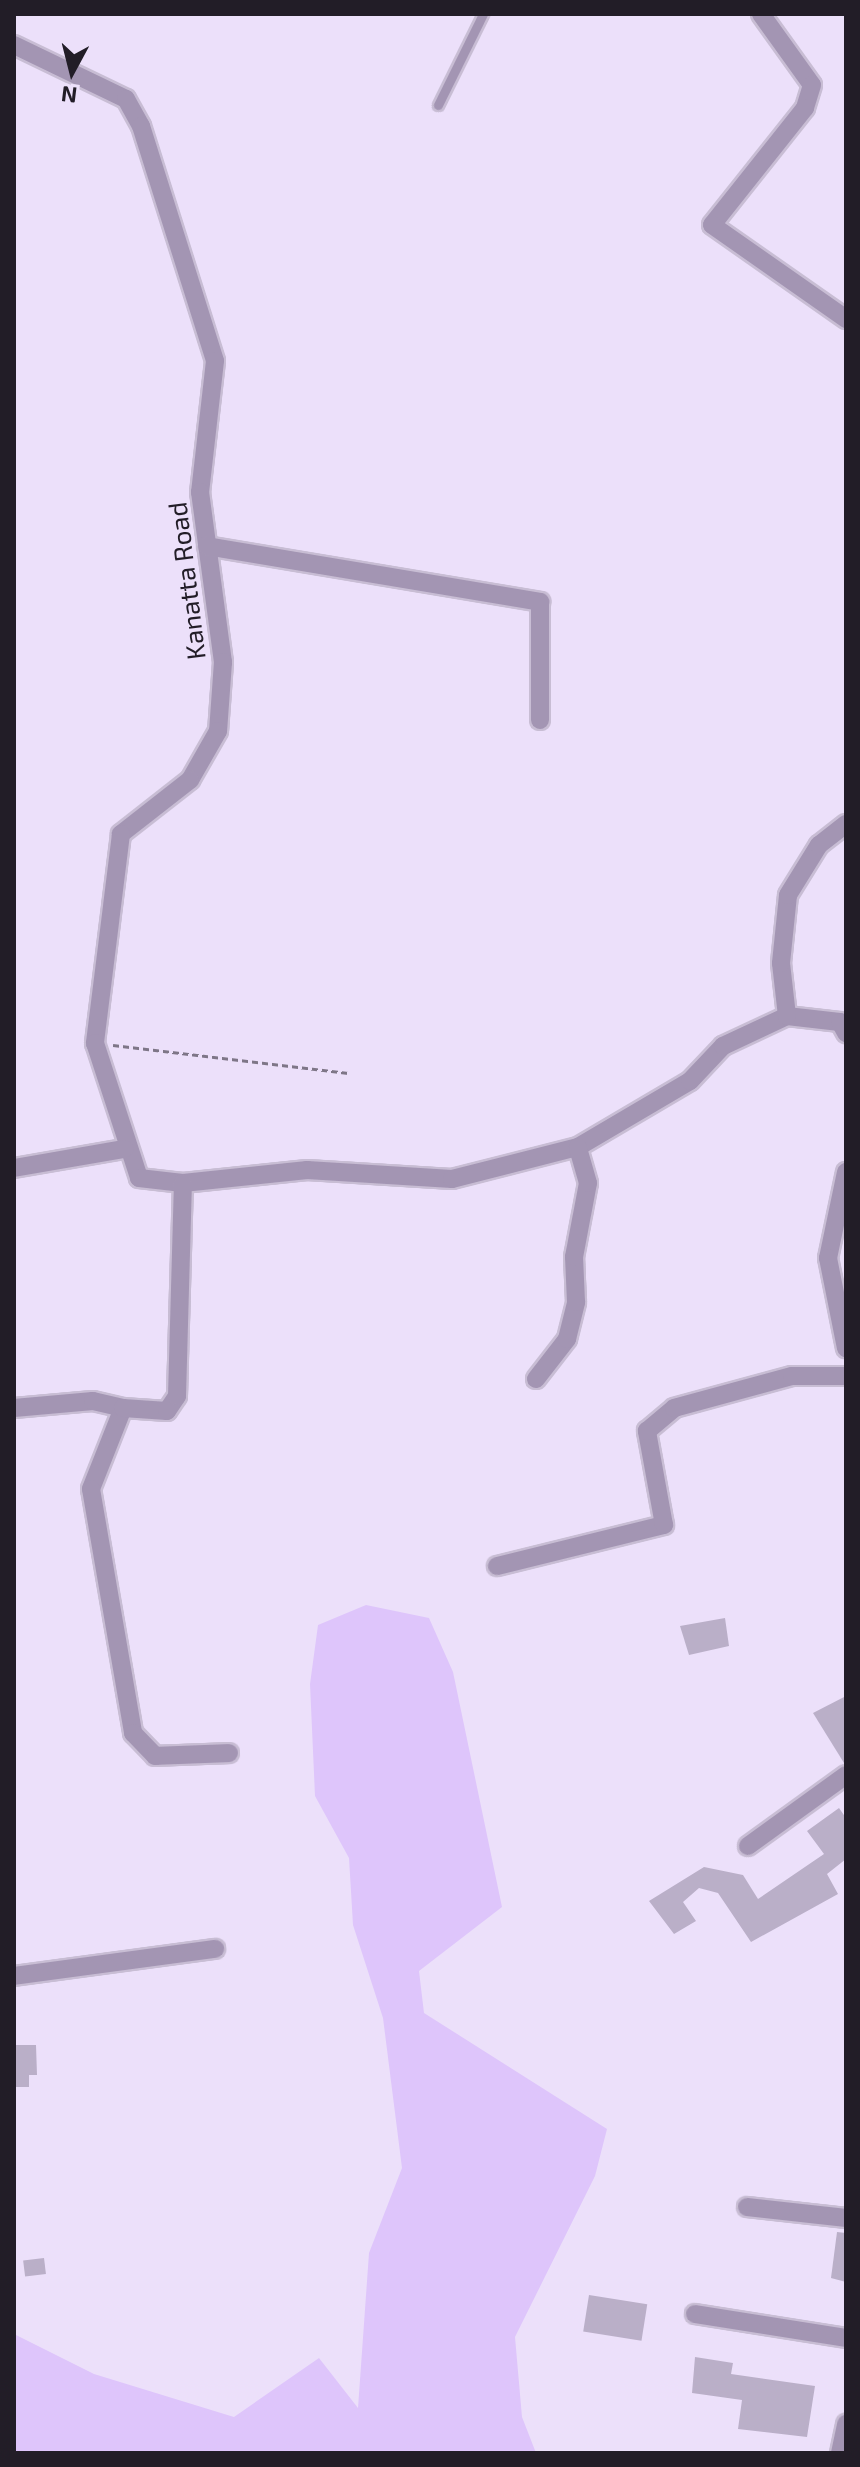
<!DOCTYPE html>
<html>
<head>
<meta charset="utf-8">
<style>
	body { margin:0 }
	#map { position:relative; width:860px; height:2467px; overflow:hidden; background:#ece0fa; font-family:"Exo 2",sans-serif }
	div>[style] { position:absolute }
	.green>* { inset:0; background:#dec5fb }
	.building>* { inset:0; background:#baafc8; transform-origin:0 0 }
	.path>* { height:3px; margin-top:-1.5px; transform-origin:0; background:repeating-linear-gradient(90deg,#7e7687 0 6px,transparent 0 10px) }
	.roads { filter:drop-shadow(2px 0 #c8bdd4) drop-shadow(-2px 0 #c8bdd4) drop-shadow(0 2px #c8bdd4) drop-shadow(0 -2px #c8bdd4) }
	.service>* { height:9px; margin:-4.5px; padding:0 4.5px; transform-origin:4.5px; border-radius:4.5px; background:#a395b3 }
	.minor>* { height:18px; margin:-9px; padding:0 9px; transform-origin:9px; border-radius:9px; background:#a395b3 }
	span { translate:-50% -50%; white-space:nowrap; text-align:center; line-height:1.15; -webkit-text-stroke:6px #ece0fa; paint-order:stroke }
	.street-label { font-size:26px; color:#221d27 }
	.frame { position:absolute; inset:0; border:16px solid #221d27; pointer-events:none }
	.north { position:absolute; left:32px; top:32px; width:80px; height:80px; -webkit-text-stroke:6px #ece0fa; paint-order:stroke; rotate:187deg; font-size:22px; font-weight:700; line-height:32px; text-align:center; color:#221d27 }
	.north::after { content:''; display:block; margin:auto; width:28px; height:36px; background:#221d27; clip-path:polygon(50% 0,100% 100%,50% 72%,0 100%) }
</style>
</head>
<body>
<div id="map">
	<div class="green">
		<i style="clip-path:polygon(366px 1605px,429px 1618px,453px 1672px,502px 1907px,419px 1971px,424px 2013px,607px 2129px,595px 2176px,515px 2337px,522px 2417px,536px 2453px,14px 2453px,14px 2334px,94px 2374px,234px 2417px,319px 2358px,358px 2408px,369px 2253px,402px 2168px,383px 2018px,353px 1925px,349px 1858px,315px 1796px,310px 1684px,318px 1625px)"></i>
	</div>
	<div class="building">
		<i style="clip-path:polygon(725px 1618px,729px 1646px,689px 1655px,680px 1626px)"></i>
		<i style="clip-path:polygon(846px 1696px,846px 1763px,844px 1763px,813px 1713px)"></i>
		<i style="clip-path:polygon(839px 1808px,846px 1818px,846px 1859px,827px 1874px,838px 1894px,751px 1942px,718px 1893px,699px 1888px,683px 1902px,696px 1921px,674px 1934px,649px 1901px,704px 1867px,743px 1875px,758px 1899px,824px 1854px,807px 1831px)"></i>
		<i style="clip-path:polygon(14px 2045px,36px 2045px,37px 2075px,29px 2075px,29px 2087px,14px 2087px)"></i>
		<i style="clip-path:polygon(837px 2232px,846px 2233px,846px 2282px,831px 2278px)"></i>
		<i style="left:44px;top:2258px;width:16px;height:21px;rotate:83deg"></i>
		<i style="left:589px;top:2295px;width:59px;height:37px;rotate:9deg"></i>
		<i style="clip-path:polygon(695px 2357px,733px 2363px,731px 2374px,815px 2386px,807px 2437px,738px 2429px,742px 2400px,692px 2393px)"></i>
	</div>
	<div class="path">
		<i style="left:113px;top:1045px;width:237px;rotate:6.8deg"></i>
	</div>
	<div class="roads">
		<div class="service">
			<i style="left:438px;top:105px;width:102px;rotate:-63.7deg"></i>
		</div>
		<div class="minor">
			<i style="left:761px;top:14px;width:87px;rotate:54.3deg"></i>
			<i style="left:812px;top:85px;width:24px;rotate:107deg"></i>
			<i style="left:805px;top:108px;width:149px;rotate:128.5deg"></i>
			<i style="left:712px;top:225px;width:164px;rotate:35deg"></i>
			<i style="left:14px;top:45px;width:124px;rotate:25.7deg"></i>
			<i style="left:126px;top:99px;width:31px;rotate:61deg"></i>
			<i style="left:141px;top:126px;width:246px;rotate:72.5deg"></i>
			<i style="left:215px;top:361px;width:132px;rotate:96.5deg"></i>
			<i style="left:200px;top:492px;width:172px;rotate:82.3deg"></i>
			<i style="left:223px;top:662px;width:69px;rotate:94.1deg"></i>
			<i style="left:218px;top:731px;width:56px;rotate:119.7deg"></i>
			<i style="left:190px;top:780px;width:88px;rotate:142deg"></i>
			<i style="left:121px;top:834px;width:211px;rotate:97.1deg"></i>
			<i style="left:95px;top:1043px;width:142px;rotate:71.9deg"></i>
			<i style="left:139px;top:1178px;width:44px;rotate:6.5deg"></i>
			<i style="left:183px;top:1183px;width:125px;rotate:-6deg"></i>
			<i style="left:307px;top:1170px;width:145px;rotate:3.6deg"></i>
			<i style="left:452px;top:1179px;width:130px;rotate:-14.3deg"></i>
			<i style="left:578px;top:1147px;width:130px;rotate:-30.5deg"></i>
			<i style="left:690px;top:1081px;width:48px;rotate:-46.7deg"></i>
			<i style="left:723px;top:1046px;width:71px;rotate:-25.1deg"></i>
			<i style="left:787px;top:1016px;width:53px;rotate:6.5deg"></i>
			<i style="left:840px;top:1022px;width:13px;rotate:61deg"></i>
			<i style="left:207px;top:546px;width:338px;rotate:9.5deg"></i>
			<i style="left:540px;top:602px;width:118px;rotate:90deg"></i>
			<i style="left:787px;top:1016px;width:53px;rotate:-96.5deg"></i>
			<i style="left:781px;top:963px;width:68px;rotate:-84.1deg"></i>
			<i style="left:788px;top:895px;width:59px;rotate:-58.2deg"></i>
			<i style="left:819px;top:845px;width:34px;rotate:-38deg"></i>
			<i style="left:14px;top:1168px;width:112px;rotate:-9.8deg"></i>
			<i style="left:846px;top:1172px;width:88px;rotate:101.8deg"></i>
			<i style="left:828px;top:1258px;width:92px;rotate:78.7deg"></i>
			<i style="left:536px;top:1379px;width:51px;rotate:-52.2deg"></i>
			<i style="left:567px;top:1339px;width:38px;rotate:-76deg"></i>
			<i style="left:576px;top:1302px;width:45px;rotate:-92.5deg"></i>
			<i style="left:574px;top:1257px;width:75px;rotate:-79.3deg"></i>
			<i style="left:588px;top:1183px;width:37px;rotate:-106deg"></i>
			<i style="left:14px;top:1408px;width:79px;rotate:-5.1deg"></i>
			<i style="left:93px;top:1401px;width:31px;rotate:13deg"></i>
			<i style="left:123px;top:1408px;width:87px;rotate:111.6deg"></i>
			<i style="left:91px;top:1489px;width:248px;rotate:80.2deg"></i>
			<i style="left:133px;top:1733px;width:32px;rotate:46deg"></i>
			<i style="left:155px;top:1756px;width:74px;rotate:-2.3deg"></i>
			<i style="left:123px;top:1408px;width:44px;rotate:3.9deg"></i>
			<i style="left:167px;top:1411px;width:18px;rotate:-56deg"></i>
			<i style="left:177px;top:1396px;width:213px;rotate:-88.4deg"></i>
			<i style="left:497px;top:1566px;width:172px;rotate:-13.8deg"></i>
			<i style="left:664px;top:1525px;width:96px;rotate:-100.3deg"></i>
			<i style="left:647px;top:1431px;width:35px;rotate:-40deg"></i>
			<i style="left:674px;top:1408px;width:122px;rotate:-15.2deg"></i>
			<i style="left:792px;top:1376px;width:54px"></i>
			<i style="left:748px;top:1846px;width:121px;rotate:-35.9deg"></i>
			<i style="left:14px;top:1976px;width:203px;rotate:-7.7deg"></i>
			<i style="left:747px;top:2207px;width:100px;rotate:6.3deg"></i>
			<i style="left:695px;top:2314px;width:153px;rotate:9deg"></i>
			<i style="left:840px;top:2453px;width:30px;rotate:-78deg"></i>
		</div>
	</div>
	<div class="street-label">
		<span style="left:186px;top:581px;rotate:-97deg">Kanatta Road</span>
	</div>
	<div class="frame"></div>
	<div class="north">N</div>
</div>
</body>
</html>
